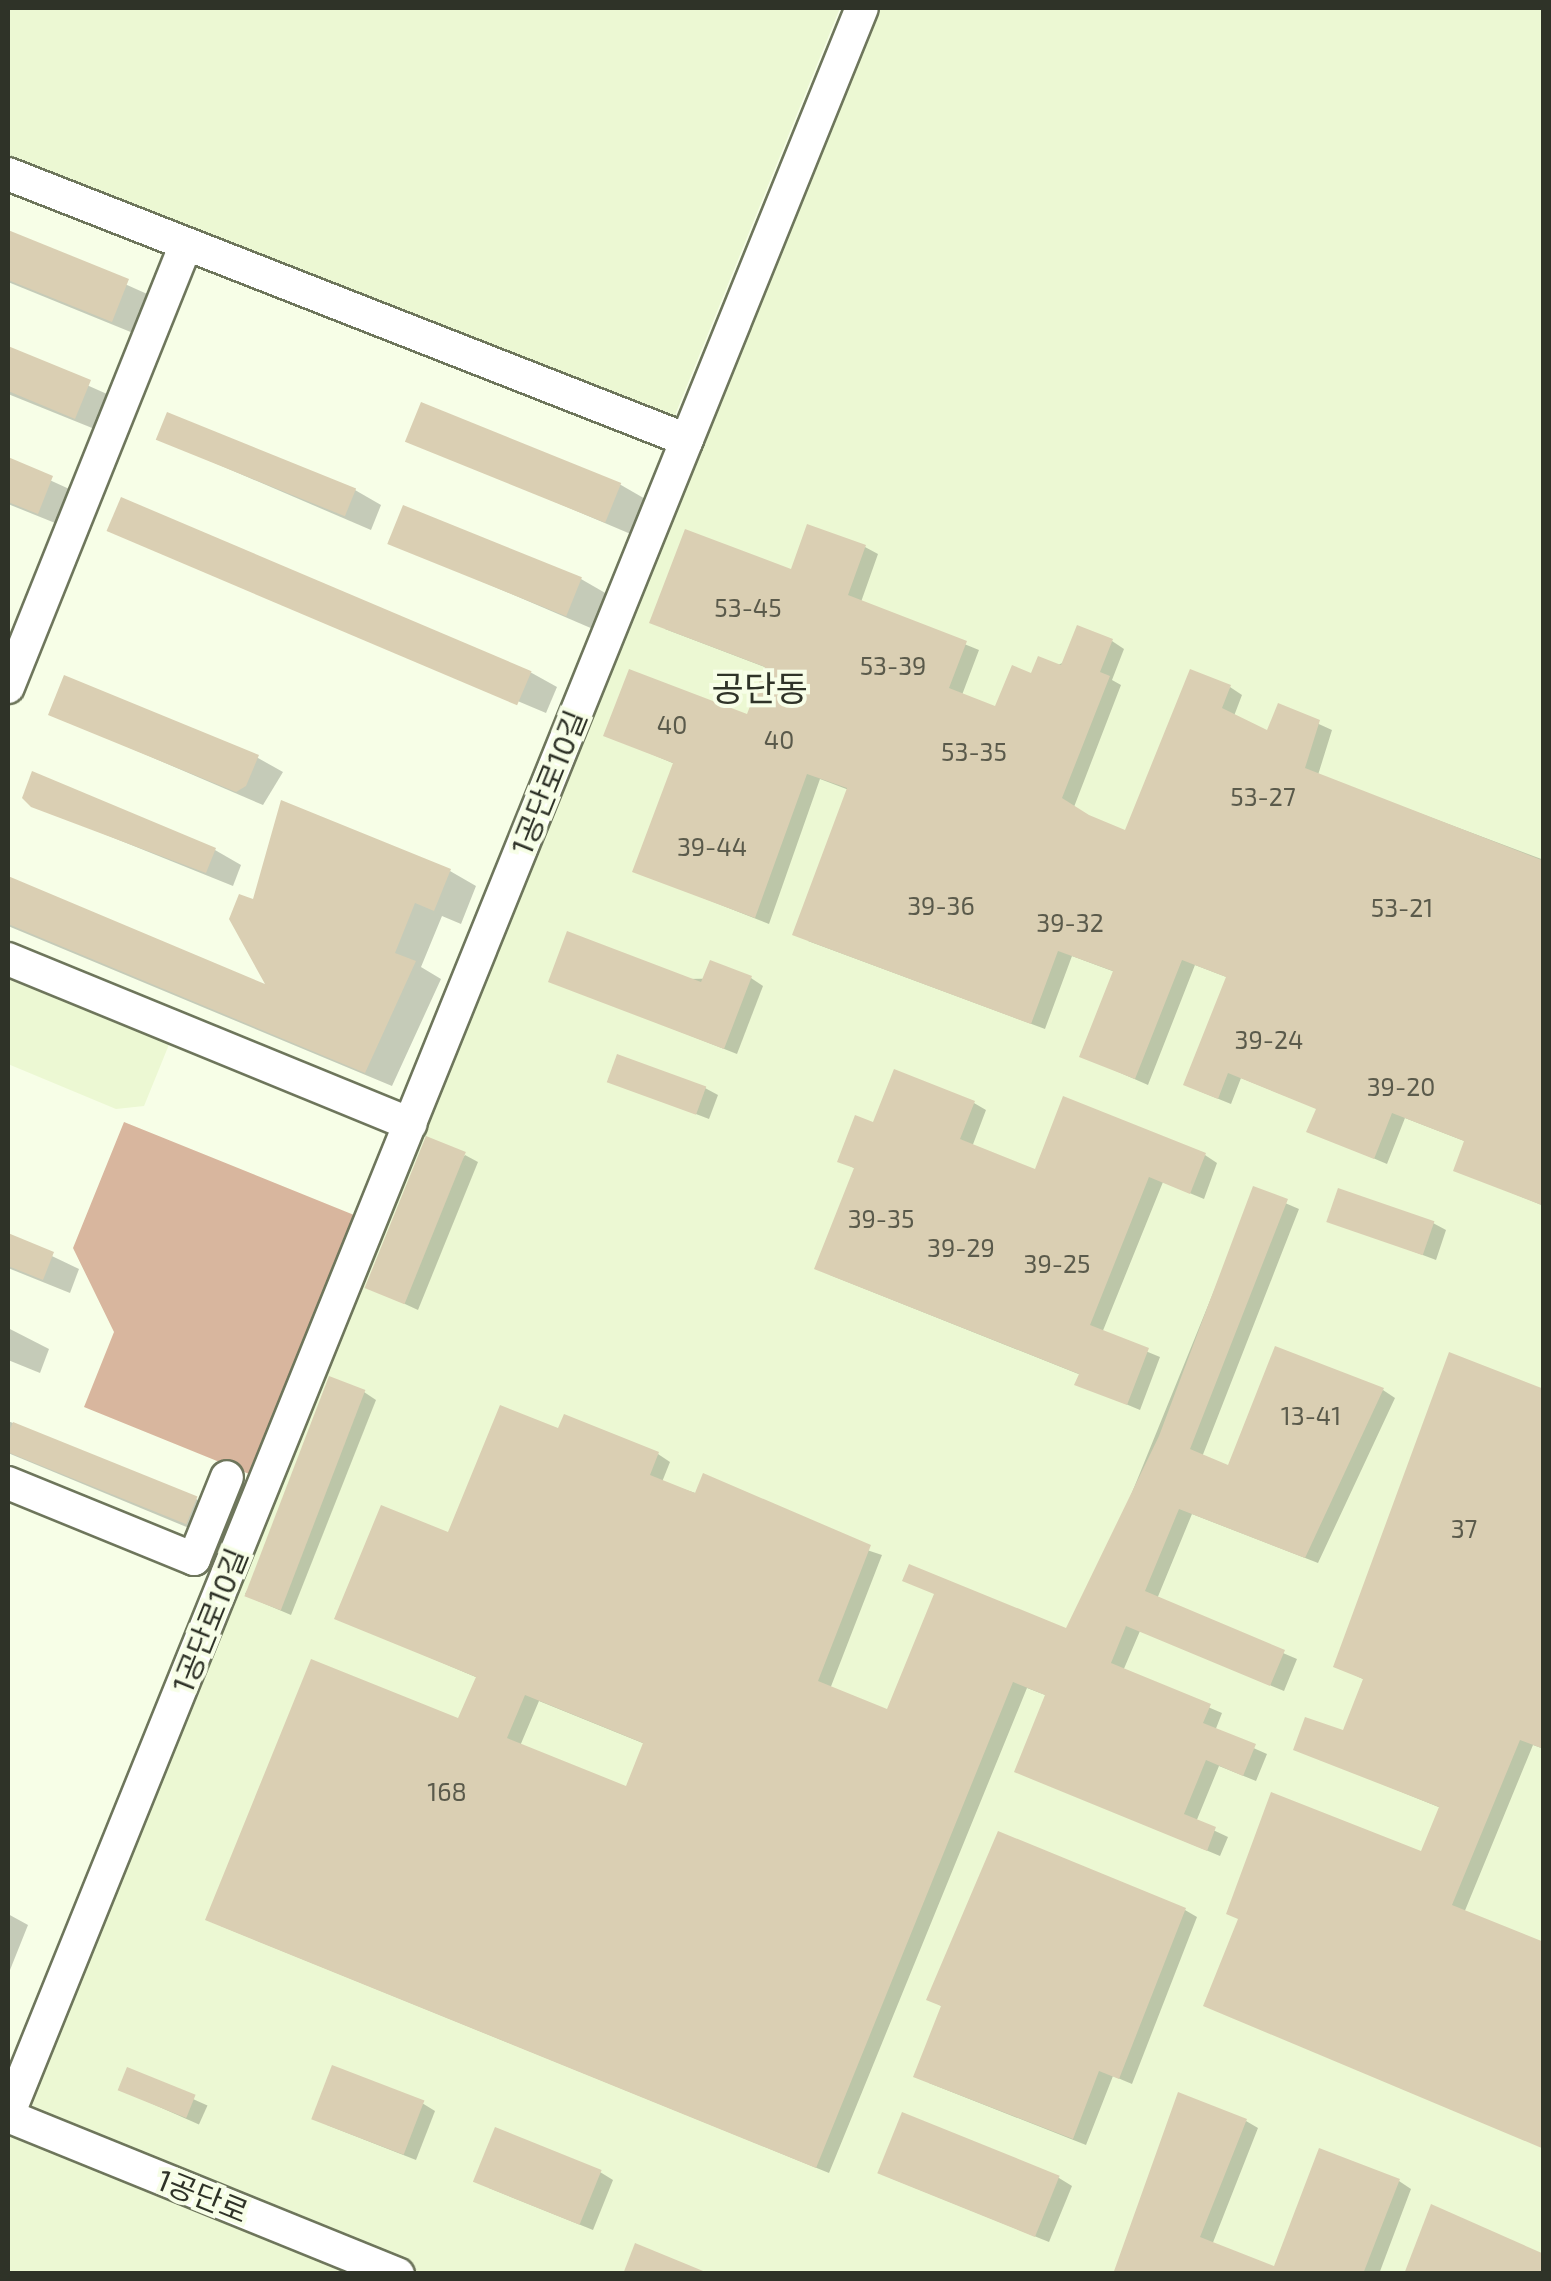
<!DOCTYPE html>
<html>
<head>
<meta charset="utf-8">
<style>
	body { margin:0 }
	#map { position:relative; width:1551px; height:2281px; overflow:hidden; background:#f7fee7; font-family:"Exo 2","Noto Sans KR",sans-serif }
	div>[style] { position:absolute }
	.built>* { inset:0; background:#ecf8d3 }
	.forest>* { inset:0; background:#d8b69e }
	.shadow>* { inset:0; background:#0003; transform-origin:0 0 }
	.building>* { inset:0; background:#dacfb3; transform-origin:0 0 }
	.roads { filter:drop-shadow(2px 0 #6e765c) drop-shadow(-2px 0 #6e765c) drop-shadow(0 2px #6e765c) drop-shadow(0 -2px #6e765c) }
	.minor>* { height:32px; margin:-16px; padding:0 16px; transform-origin:16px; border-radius:16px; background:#fff }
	span { translate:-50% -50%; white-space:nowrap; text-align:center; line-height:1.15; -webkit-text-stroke:8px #f7fee7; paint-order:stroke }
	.number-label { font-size:25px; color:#5a5a4b }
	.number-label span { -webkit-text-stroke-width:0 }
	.street-label { font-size:30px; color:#2f3328 }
	.quarter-label { font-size:35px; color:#2f3328 }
	.frame { position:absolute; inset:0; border:10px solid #2f3328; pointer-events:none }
</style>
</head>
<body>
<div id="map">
	<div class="built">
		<i style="clip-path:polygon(8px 8px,840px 8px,671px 425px,8px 161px)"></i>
		<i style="clip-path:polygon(862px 8px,1543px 8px,1543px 2273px,8px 2273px,8px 2116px)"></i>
		<i style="clip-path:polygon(8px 975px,170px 1042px,144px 1106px,116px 1109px,8px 1064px)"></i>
	</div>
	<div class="forest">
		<i style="clip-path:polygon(124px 1122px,359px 1217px,254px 1476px,84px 1407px,114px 1332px,73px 1248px)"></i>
	</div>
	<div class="shadow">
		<i style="clip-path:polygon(8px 232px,154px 297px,138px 335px,8px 282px)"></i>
		<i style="clip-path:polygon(8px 350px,116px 398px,102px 432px,8px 394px)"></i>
		<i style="clip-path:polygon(159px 439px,355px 490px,381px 505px,371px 530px)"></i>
		<i style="clip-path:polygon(409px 440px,621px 485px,647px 500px,633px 535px)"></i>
		<i style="clip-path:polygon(8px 461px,78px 493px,65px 527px,8px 504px)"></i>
		<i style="clip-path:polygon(110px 530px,530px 672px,557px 687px,546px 713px)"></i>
		<i style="clip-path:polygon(390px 542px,581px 579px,607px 594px,593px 629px)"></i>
		<i style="clip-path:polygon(865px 547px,878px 554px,861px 602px,979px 650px,962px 695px,996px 709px,1033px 676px,1112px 641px,1124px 649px,1112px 680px,1121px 685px,1074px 807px,1092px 819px,1126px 833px,1230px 687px,1242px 695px,1234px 716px,1268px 734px,1279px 706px,1332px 730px,1318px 775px,1544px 860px,1544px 1206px,1456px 1170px,1467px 1142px,1405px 1118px,1387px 1164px,1309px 1131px,1318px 1109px,1241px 1078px,1231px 1104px,1199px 1091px,1229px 978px,1195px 965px,1148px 1085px,1082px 1056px,1115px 972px,1072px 956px,1045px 1029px,808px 941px,849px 790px,820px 779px,769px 924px,635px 871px,675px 764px,606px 735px,748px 717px,767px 668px,665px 629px)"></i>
		<i style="clip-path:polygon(51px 714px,258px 758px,283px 772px,263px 805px)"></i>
		<i style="clip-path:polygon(32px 805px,215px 850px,241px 865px,233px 886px)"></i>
		<i style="clip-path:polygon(450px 871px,476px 886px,461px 924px,442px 916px,421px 967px,441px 979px,392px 1086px,8px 926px,8px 879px,271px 989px)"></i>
		<i style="clip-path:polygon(751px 978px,763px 986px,737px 1054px,551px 981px)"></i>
		<i style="clip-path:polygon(610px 1081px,705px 1088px,718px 1095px,709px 1119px)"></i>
		<i style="clip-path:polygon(974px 1103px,986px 1110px,972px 1147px,1036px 1172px,1205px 1155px,1217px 1163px,1204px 1199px,1163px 1182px,1102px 1333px,1160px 1357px,1140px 1410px,1078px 1384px,1081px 1375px,830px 1275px,856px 1169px,840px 1161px,874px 1126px)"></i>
		<i style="clip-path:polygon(465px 1155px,478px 1162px,418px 1310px,368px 1287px)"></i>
		<i style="clip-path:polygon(evenodd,1255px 1190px,1299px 1209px,1202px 1457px,1230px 1468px,1383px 1390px,1395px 1398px,1318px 1563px,1192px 1514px,1157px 1599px,1297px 1659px,1284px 1691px,1140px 1631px,1123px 1671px,1222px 1713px,1215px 1731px,1267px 1754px,1256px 1781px,1219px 1766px,1196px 1822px,1228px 1837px,1220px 1856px,1017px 1771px,1048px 1696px,1027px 1688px,829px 2173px,221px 1926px,459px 1722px,478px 1678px,337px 1618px,450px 1535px,559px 1431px,658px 1454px,670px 1462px,662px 1482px,882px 1555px,830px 1689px,889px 1712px,1067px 1631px,1081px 1618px,1255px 1190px,539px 1701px,645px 1744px,627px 1790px,520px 1746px,539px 1701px)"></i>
		<i style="clip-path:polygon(1330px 1220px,1433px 1223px,1446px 1230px,1436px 1260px)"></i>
		<i style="clip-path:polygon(8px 1235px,79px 1269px,70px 1293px,8px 1268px)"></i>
		<i style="clip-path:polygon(8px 1328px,49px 1349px,40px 1373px,8px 1360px)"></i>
		<i style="clip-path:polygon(364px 1392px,376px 1400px,291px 1615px,258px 1601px,245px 1594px)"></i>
		<i style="clip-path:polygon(1544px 1392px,1544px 1749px,1533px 1745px,1464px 1913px,1544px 2148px,1423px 1854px,1441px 1808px,1296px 1749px,1344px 1733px,1365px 1680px,1336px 1666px)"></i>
		<i style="clip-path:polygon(8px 1421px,196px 1499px,223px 1514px,213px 1538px,8px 1453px)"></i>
		<i style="clip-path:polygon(1185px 1910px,1197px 1917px,1132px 2084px,1113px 2076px,1086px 2145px,929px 2083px,943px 2007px,929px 1999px)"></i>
		<i style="clip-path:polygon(8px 1914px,28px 1925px,8px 1975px)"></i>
		<i style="left:128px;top:2070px;width:87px;height:21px;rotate:24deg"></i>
		<i style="clip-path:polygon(422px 2103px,435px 2111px,416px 2160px,327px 2125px)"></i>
		<i style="clip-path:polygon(1246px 2121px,1258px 2128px,1212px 2245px,1275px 2270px,1399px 2181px,1411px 2189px,1379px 2274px,1115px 2274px)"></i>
		<i style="clip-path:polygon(600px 2172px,613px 2180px,593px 2230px,489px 2188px)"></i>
		<i style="clip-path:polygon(1059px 2178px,1072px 2186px,1049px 2242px,893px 2179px)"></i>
	</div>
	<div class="building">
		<i style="clip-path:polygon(8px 230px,129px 279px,112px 322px,8px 280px)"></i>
		<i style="clip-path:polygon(8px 346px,91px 380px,75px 419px,8px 391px)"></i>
		<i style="left:421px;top:402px;width:216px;height:43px;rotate:22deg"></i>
		<i style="left:167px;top:412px;width:204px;height:30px;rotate:22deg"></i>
		<i style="clip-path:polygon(8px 457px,53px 476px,38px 514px,8px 502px)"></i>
		<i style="left:121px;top:497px;width:446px;height:37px;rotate:23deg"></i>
		<i style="left:403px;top:505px;width:193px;height:42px;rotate:22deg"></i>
		<i style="clip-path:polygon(807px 524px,866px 545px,848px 595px,967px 641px,949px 688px,995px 706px,1012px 665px,1031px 673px,1038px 656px,1061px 665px,1077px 625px,1113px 639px,1100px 672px,1110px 676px,1062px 798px,1089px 815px,1125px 830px,1190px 669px,1231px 685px,1222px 708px,1267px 730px,1278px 703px,1320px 720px,1305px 768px,1544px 861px,1544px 1206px,1453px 1171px,1464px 1141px,1392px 1113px,1374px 1159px,1306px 1132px,1316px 1109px,1228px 1073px,1218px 1099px,1183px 1085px,1226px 977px,1182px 960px,1135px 1079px,1079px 1057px,1113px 971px,1058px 951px,1031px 1024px,792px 935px,847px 788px,807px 774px,755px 918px,632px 872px,673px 763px,603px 736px,629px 669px,747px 714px,765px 667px,649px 623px,685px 529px,791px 569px)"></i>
		<i style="clip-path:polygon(64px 675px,259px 755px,246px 786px,236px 792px,48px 715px)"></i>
		<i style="clip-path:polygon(32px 771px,216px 848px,206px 873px,31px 807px,22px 798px)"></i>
		<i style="clip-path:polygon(281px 800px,451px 869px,434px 911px,415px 903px,395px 953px,416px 961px,365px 1073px,8px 924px,8px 876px,265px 984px,229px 919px,239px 894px,253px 899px)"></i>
		<i style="clip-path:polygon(567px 931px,701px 982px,710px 960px,752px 976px,724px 1049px,548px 982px)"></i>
		<i style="left:617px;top:1054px;width:95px;height:30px;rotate:20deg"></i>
		<i style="clip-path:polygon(894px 1069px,975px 1101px,960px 1139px,1035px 1169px,1063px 1096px,1206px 1153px,1190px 1194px,1149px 1177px,1090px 1325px,1149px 1348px,1127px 1405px,1074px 1385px,1079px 1374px,814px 1269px,854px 1168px,837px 1162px,855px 1115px,873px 1122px)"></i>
		<i style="left:426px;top:1136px;width:43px;height:164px;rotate:22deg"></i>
		<i style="clip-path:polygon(evenodd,1253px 1186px,1288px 1199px,1190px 1449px,1228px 1465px,1275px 1346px,1384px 1388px,1305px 1558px,1179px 1509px,1145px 1591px,1285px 1650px,1270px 1686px,1126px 1626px,1111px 1663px,1211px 1704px,1203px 1723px,1256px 1744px,1243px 1776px,1206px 1760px,1184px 1814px,1216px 1827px,1207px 1851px,1014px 1772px,1045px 1695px,1013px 1682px,816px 2168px,205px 1920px,311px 1659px,458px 1718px,476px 1677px,334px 1619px,381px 1505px,448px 1532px,500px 1405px,558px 1428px,564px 1414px,659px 1452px,650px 1475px,695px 1493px,703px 1473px,871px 1545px,818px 1681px,887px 1709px,934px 1594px,902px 1581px,909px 1564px,1066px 1628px,1159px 1436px,1253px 1186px,525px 1695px,643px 1743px,626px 1786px,507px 1738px,525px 1695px)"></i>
		<i style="left:1338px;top:1188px;width:102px;height:36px;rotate:19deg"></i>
		<i style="clip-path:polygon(8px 1233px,54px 1252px,43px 1280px,8px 1266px)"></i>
		<i style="clip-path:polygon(1449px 1352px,1544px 1389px,1544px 1749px,1520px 1740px,1452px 1905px,1544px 1942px,1544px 2149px,1203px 2006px,1238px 1919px,1226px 1914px,1271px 1792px,1421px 1851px,1439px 1807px,1293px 1750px,1305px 1717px,1343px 1730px,1363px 1679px,1333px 1667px)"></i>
		<i style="left:329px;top:1376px;width:39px;height:236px;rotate:21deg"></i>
		<i style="left:13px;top:1422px;width:199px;height:30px;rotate:22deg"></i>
		<i style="clip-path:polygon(998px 1831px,1186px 1908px,1119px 2079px,1099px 2071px,1073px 2139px,913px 2077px,941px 2006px,926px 2000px)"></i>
		<i style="left:332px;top:2065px;width:99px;height:58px;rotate:21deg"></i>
		<i style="left:127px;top:2067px;width:74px;height:25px;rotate:22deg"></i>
		<i style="clip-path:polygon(1178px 2092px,1247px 2119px,1200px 2237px,1274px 2266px,1319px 2148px,1400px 2179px,1363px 2274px,1113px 2274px)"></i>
		<i style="left:902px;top:2112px;width:170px;height:66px;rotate:22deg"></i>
		<i style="left:495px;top:2127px;width:115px;height:59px;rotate:22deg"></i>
		<i style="clip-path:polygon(1431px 2204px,1544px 2254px,1544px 2274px,1404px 2274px)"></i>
		<i style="clip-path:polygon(635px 2243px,708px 2273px,707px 2274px,623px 2274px)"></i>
	</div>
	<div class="roads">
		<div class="minor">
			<i style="left:8px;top:174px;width:729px;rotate:21.39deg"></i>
			<i style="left:8px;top:687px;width:477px;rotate:-68.1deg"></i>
			<i style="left:8px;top:959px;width:435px;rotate:22.3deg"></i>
			<i style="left:8px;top:1483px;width:201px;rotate:22.2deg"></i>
			<i style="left:194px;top:1559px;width:88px;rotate:-68.1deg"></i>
			<i style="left:8px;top:2115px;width:2273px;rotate:-67.94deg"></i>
			<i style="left:8px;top:2116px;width:421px;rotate:22.1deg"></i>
		</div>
	</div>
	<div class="number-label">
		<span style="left:748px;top:607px">53-45</span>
		<span style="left:893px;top:665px">53-39</span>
		<span style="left:672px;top:724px">40</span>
		<span style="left:779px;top:739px">40</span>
		<span style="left:974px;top:751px">53-35</span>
		<span style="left:1263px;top:796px">53-27</span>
		<span style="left:712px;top:846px">39-44</span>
		<span style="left:941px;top:905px">39-36</span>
		<span style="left:1402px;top:907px">53-21</span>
		<span style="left:1070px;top:922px">39-32</span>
		<span style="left:1269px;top:1039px">39-24</span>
		<span style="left:1401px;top:1086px">39-20</span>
		<span style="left:881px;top:1218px">39-35</span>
		<span style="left:961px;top:1247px">39-29</span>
		<span style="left:1057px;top:1263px">39-25</span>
		<span style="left:1311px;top:1415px">13-41</span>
		<span style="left:1464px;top:1528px">37</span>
		<span style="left:447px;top:1791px">168</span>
	</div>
	<div class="street-label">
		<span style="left:548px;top:782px;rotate:-68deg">1공단로10길</span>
		<span style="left:209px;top:1620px;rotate:-68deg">1공단로10길</span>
		<span style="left:203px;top:2195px;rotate:22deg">1공단로</span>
	</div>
	<div class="quarter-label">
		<span style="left:760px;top:687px">공단동</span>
	</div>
	<div class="frame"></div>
</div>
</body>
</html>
